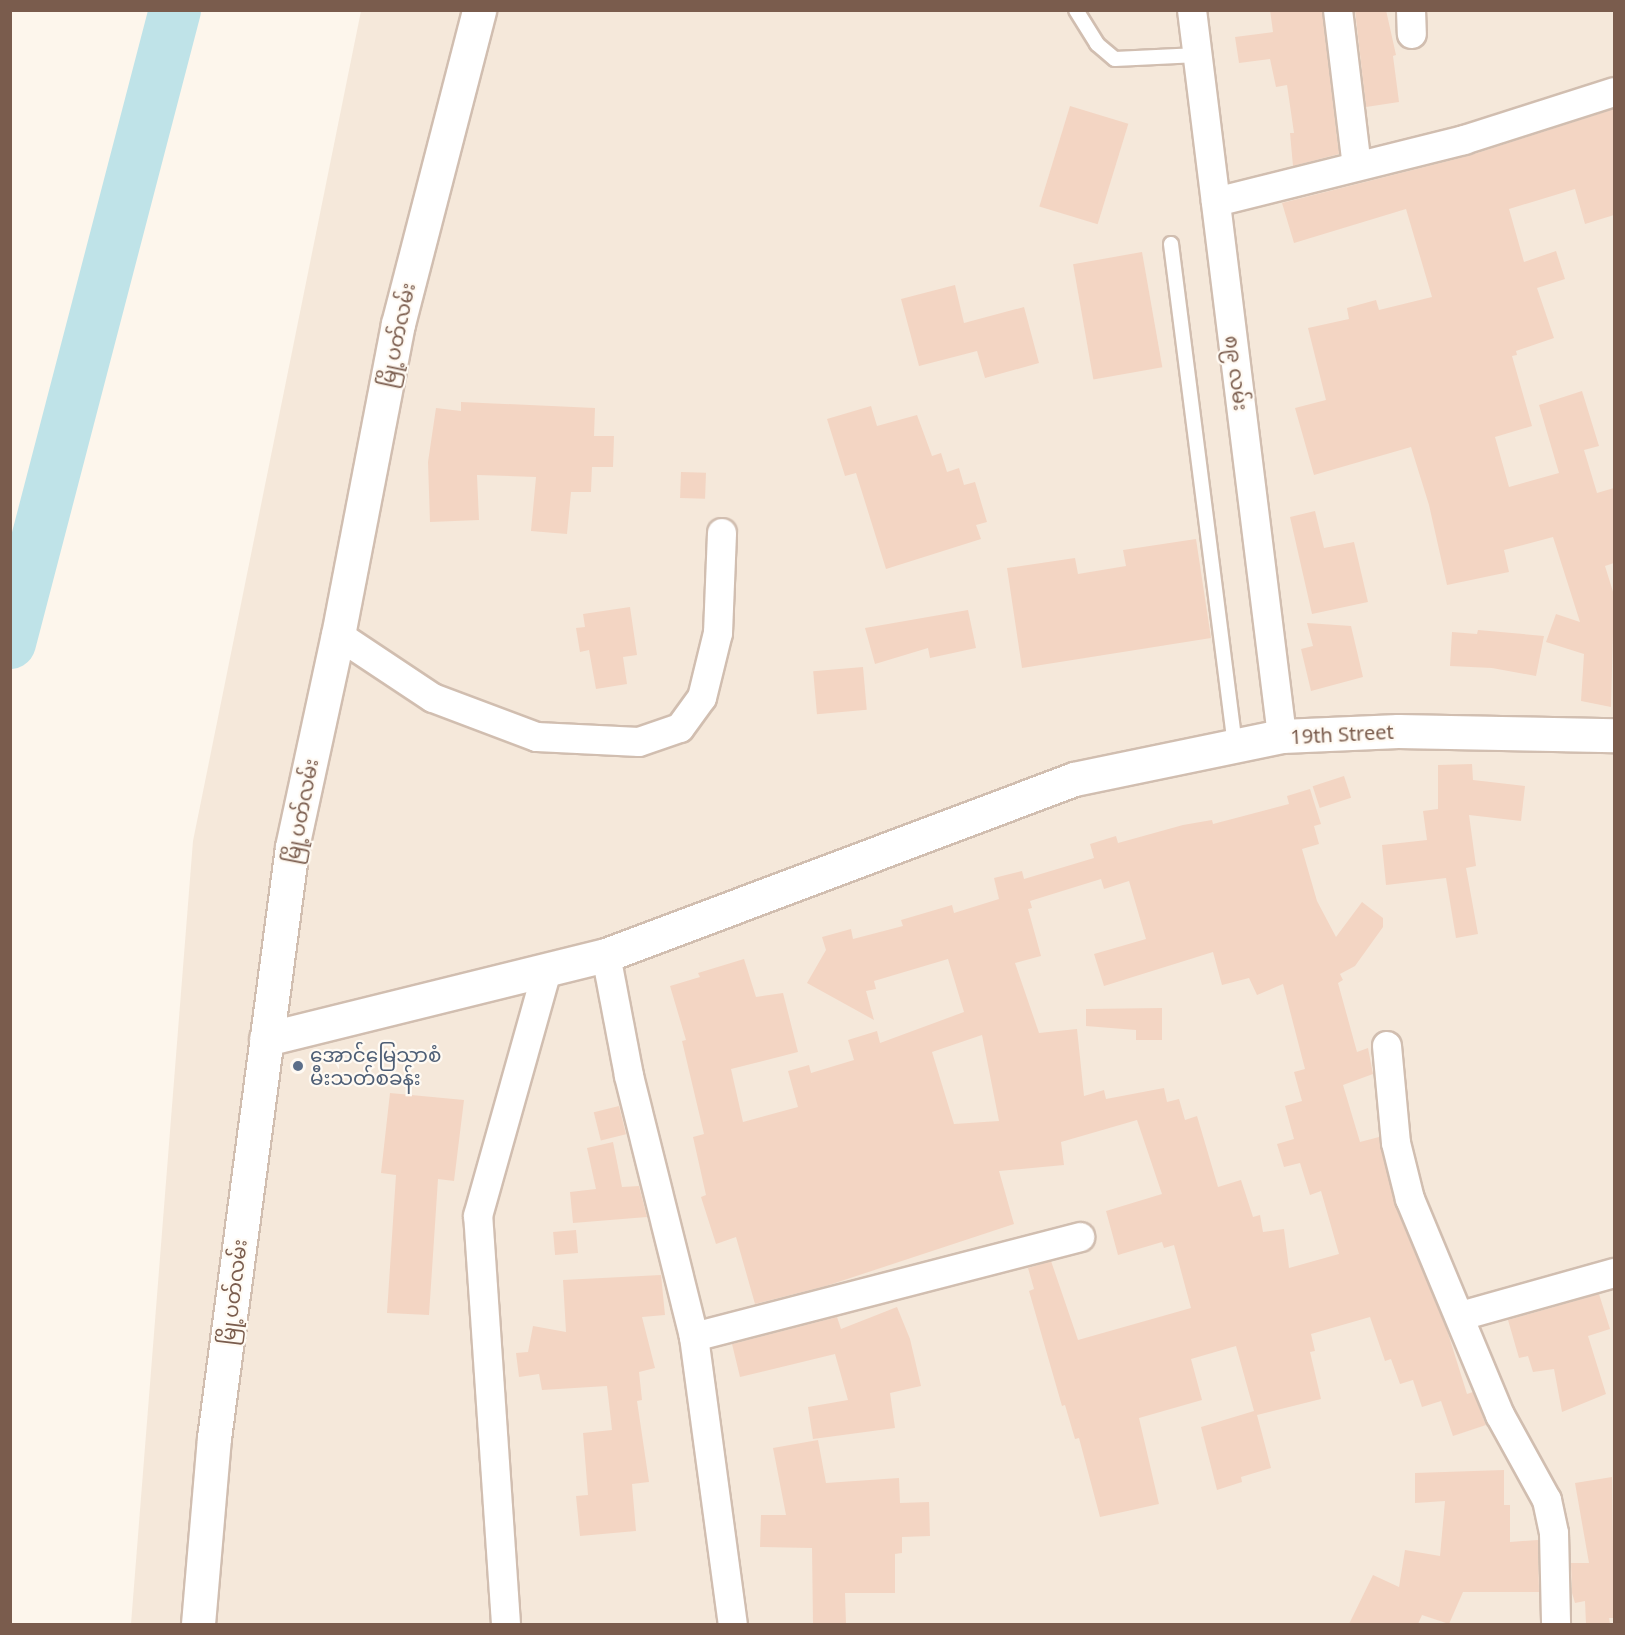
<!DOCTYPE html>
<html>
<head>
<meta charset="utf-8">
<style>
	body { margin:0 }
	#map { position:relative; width:1625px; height:1635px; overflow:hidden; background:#fdf6ec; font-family:"Noto Sans","Noto Sans Myanmar",sans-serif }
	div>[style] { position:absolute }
	.residential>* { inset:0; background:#f5e8da }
	.river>* { height:52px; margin:-26px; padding:0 26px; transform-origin:26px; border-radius:26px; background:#bfe3e8 }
	.building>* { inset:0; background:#f3d5c3; transform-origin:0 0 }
	.roads { filter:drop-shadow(2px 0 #d1beb0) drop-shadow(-2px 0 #d1beb0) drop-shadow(0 2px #d1beb0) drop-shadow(0 -2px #d1beb0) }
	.lane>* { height:14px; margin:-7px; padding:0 7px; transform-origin:7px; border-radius:7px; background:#fff }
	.street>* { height:28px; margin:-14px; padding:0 14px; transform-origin:14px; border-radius:14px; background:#fff }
	.secondary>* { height:33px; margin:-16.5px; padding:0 16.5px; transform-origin:16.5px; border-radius:16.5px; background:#fff }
	.dots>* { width:16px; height:16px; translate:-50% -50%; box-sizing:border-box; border:3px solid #fffaf3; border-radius:50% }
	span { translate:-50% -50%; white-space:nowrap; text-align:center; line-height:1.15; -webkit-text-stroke:4.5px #fffaf3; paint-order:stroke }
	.street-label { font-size:20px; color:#7a5c4d }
	.service-label { font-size:20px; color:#4e5e75 }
	.left { translate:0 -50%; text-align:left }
	.frame { position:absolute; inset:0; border:12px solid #7a5c4d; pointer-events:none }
</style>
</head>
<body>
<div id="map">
	<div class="residential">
		<i style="clip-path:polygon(361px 11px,1614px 11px,1614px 1624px,131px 1624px,193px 841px)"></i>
	</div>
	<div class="river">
		<i style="left:10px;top:643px;width:654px;rotate:-75.39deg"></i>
	</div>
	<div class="building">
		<i style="clip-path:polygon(1270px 10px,1322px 10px,1339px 154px,1293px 166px,1290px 133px,1294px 133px,1287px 85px,1276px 87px,1270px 59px,1239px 63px,1235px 37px,1273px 32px)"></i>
		<i style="clip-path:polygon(1355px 10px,1386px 10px,1396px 55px,1393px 56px,1399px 102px,1366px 107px)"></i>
		<i style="left:1070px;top:106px;width:61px;height:105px;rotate:17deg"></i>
		<i style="clip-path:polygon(1614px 109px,1614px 215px,1585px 224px,1575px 189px,1509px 209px,1524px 262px,1556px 251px,1565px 279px,1537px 288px,1554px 338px,1516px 351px,1517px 355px,1512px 356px,1532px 426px,1495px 437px,1509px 487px,1559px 473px,1539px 405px,1582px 391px,1599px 446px,1584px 450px,1597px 493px,1614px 488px,1614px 563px,1605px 566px,1614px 595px,1611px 707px,1581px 701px,1584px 654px,1546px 642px,1556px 614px,1580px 622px,1553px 537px,1504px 550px,1509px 572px,1447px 585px,1429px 505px,1411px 447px,1314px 475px,1295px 408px,1326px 400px,1308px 328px,1349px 319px,1347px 308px,1376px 300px,1379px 310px,1432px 297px,1406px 209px,1294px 243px,1282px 203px,1468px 156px)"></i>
		<i style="left:1142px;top:252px;width:117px;height:70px;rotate:80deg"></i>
		<i style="clip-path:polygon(955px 285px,964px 323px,1024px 307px,1039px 363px,985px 378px,977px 351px,919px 366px,901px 299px)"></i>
		<i style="clip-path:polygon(461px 402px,595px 408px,594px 436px,614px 436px,613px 467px,592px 467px,591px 492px,571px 492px,567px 534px,531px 531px,536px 477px,477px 475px,479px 520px,430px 522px,428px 462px,436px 408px,461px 411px)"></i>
		<i style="clip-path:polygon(871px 406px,877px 426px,917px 415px,932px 456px,941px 453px,947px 472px,959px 468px,964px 485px,975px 482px,987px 522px,976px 525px,981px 539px,886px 569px,856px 473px,845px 476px,827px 419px)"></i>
		<i style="left:681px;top:472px;width:25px;height:26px;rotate:2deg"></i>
		<i style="clip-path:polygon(1315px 511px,1324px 548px,1354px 542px,1368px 602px,1312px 614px,1290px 517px)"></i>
		<i style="clip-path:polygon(1196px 539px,1211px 638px,1022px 668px,1007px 568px,1075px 558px,1078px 574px,1126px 566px,1123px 550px)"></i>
		<i style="clip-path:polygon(630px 607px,637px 655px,623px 657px,627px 684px,596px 689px,589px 650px,580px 652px,576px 628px,585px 627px,583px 614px)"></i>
		<i style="clip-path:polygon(968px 610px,976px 648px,930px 658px,928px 648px,875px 664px,865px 628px)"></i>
		<i style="clip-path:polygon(1307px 623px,1351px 626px,1363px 677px,1311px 691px,1301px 649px,1313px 646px)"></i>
		<i style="clip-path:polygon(1478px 630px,1544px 636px,1536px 676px,1492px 668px,1450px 666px,1452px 632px,1477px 634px)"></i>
		<i style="left:863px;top:667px;width:43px;height:50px;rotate:85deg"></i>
		<i style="clip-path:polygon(1472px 764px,1473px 780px,1525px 786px,1521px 821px,1469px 815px,1476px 866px,1466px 868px,1478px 934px,1456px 938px,1446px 878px,1386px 885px,1382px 845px,1427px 840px,1423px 811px,1438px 809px,1438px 765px)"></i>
		<i style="left:1344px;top:776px;width:23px;height:33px;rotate:72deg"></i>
		<i style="clip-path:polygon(evenodd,1310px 789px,1321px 824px,1314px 826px,1319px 844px,1302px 849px,1317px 901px,1336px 937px,1362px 902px,1383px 918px,1383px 927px,1355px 966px,1340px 974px,1343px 980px,1338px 983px,1357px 1052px,1368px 1048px,1373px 1074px,1343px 1085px,1360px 1142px,1379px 1137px,1395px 1205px,1447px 1330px,1467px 1394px,1473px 1392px,1486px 1425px,1453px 1436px,1441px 1401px,1422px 1407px,1413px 1380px,1400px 1384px,1391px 1359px,1385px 1361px,1370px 1317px,1311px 1334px,1315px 1351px,1310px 1352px,1321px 1399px,1257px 1415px,1271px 1468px,1241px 1477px,1242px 1482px,1217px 1490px,1201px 1427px,1254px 1411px,1236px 1346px,1191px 1359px,1202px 1400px,1139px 1418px,1159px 1504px,1100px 1517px,1079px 1438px,1075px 1439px,1065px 1405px,1062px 1406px,1029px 1291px,1034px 1289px,1028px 1268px,1051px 1261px,1078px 1340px,1191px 1308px,1174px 1245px,1164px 1248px,1162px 1242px,1118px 1255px,1106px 1211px,1162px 1194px,1137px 1120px,1061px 1142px,1064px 1165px,999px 1171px,1014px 1224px,826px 1286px,755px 1304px,736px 1237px,716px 1244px,701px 1197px,706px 1195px,693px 1137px,704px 1134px,682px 1041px,686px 1040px,670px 986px,700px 977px,698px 973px,744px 959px,756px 997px,783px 993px,798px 1052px,731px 1069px,743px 1122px,798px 1107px,788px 1071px,809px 1065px,811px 1073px,854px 1060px,848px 1040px,877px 1031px,880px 1043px,964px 1012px,948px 959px,874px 981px,876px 989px,866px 991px,874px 1020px,807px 983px,826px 950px,822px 937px,851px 929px,853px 939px,903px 926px,901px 920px,952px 905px,954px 913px,999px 899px,994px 878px,1022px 871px,1024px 879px,1094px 858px,1090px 844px,1116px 836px,1118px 843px,1183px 825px,1212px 820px,1213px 824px,1289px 804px,1287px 796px,1310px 789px,1101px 879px,1104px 889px,1129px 881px,1146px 939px,1094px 954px,1104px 986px,1213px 952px,1222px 985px,1249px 978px,1257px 995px,1283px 984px,1305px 1069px,1294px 1072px,1302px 1101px,1285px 1106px,1294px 1139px,1277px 1144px,1284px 1167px,1300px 1163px,1310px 1195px,1321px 1191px,1339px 1254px,1289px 1268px,1284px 1229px,1263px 1232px,1260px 1215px,1253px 1217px,1241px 1180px,1218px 1187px,1197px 1116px,1185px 1120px,1179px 1099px,1167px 1102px,1164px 1088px,1106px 1099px,1104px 1090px,1084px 1096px,1077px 1029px,1039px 1033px,1015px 963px,1041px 956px,1028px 909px,1032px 908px,1030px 901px,1101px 879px,1310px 789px,982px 1035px,999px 1121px,954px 1124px,932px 1052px,982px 1035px)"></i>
		<i style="clip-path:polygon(1162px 1008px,1162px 1040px,1136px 1040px,1136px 1030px,1086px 1026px,1086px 1009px)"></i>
		<i style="clip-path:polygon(390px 1093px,464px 1100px,454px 1181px,438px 1179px,429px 1315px,387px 1313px,396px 1175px,381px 1173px)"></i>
		<i style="left:619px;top:1106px;width:29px;height:26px;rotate:76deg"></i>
		<i style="clip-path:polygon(613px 1142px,622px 1187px,639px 1186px,647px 1217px,573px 1223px,570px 1192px,596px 1189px,587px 1148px)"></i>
		<i style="left:576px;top:1230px;width:23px;height:23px;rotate:85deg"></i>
		<i style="clip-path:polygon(661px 1275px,665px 1315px,642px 1317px,655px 1368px,639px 1372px,642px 1400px,637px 1401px,649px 1482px,632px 1484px,636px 1531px,580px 1536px,576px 1496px,588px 1495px,583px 1433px,612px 1430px,607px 1386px,542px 1390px,539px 1374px,519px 1377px,516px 1353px,528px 1352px,533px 1326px,566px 1332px,563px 1280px)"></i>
		<i style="clip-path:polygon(1599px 1294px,1610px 1329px,1588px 1336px,1606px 1394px,1562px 1412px,1554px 1369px,1533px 1372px,1528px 1356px,1519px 1358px,1508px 1320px)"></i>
		<i style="clip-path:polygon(897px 1307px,910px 1339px,921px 1386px,890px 1393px,895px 1428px,813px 1439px,808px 1407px,848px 1400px,835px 1354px,740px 1377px,732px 1344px,837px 1317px,841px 1329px)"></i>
		<i style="clip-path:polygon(818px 1440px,826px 1483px,899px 1478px,900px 1503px,929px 1502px,930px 1536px,902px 1537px,902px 1553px,895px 1554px,895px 1593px,845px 1593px,846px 1624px,813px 1624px,812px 1548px,760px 1547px,761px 1515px,786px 1515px,773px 1448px)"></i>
		<i style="clip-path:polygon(1504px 1470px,1504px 1505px,1510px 1505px,1510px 1542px,1538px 1540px,1539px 1592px,1463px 1592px,1449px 1624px,1422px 1615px,1418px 1624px,1349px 1624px,1373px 1575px,1399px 1587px,1405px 1550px,1440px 1556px,1445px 1501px,1415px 1503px,1415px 1473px)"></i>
		<i style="clip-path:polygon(1612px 1477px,1614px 1618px,1609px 1618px,1610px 1624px,1586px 1624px,1585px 1601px,1575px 1603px,1572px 1593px,1571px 1563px,1589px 1563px,1575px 1483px)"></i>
	</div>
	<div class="roads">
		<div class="lane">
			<i style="left:1076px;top:10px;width:40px;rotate:58deg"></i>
			<i style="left:1097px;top:44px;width:23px;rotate:40deg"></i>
			<i style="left:1115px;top:59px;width:83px;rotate:-2.8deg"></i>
			<i style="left:1171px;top:244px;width:506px;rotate:82.73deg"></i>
		</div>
		<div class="street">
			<i style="left:1192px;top:10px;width:732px;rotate:82.93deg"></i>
			<i style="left:1338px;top:10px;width:157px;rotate:83.1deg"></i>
			<i style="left:1411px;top:10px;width:24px;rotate:88deg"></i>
			<i style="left:1216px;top:202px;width:256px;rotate:-14deg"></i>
			<i style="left:1464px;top:140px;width:157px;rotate:-17.7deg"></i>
			<i style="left:338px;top:635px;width:114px;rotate:33.6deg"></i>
			<i style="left:433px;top:698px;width:111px;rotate:20.6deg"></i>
			<i style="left:537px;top:737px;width:102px;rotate:2.8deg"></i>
			<i style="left:639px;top:742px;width:43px;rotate:-18.9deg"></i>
			<i style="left:680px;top:728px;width:37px;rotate:-54deg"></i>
			<i style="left:702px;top:698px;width:67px;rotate:-76.2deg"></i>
			<i style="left:718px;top:633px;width:100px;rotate:-87.7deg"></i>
			<i style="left:606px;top:955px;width:123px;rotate:79.2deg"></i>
			<i style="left:629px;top:1076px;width:269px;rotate:76deg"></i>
			<i style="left:694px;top:1337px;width:290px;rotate:82.3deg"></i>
			<i style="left:1387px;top:1046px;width:97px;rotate:84.7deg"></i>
			<i style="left:1396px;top:1143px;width:58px;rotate:76deg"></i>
			<i style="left:1410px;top:1199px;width:234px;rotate:67.4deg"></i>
			<i style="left:1500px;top:1415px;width:97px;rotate:61.1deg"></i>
			<i style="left:1547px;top:1500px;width:34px;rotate:78deg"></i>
			<i style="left:1554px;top:1533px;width:91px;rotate:88.7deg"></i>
			<i style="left:1461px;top:1316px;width:159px;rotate:-15.7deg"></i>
			<i style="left:694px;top:1337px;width:399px;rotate:-14.5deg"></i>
			<i style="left:506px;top:1624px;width:409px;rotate:-93.9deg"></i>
			<i style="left:478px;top:1216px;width:255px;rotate:-74.3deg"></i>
		</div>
		<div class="secondary">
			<i style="left:266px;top:1039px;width:350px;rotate:-13.9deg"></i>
			<i style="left:606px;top:955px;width:500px;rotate:-20.6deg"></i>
			<i style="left:1074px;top:779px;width:212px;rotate:-11.7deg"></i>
			<i style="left:1282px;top:736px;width:116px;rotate:-2.5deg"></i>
			<i style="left:1398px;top:731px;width:216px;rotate:1.1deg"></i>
			<i style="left:198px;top:1624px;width:187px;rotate:-85.1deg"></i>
			<i style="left:214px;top:1438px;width:596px;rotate:-82.48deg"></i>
			<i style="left:292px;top:847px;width:217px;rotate:-77.8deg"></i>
			<i style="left:338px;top:635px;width:317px;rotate:-79.1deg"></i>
			<i style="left:398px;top:324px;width:324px;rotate:-75.5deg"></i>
		</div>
	</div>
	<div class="dots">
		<i style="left:298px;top:1066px;background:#5c6f8a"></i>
	</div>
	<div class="street-label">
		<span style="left:397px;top:335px;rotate:-78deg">မြို့ပတ်လမ်း</span>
		<span style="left:1237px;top:373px;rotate:83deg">၈၉ လမ်း</span>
		<span style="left:1342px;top:734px;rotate:-3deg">19th Street</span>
		<span style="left:301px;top:811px;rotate:-79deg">မြို့ပတ်လမ်း</span>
		<span style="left:233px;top:1292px;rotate:-83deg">မြို့ပတ်လမ်း</span>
	</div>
	<div class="service-label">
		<span class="left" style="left:310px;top:1066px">အောင်မြေသာစံ<br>မီးသတ်စခန်း</span>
	</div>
	<div class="frame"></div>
</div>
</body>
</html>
